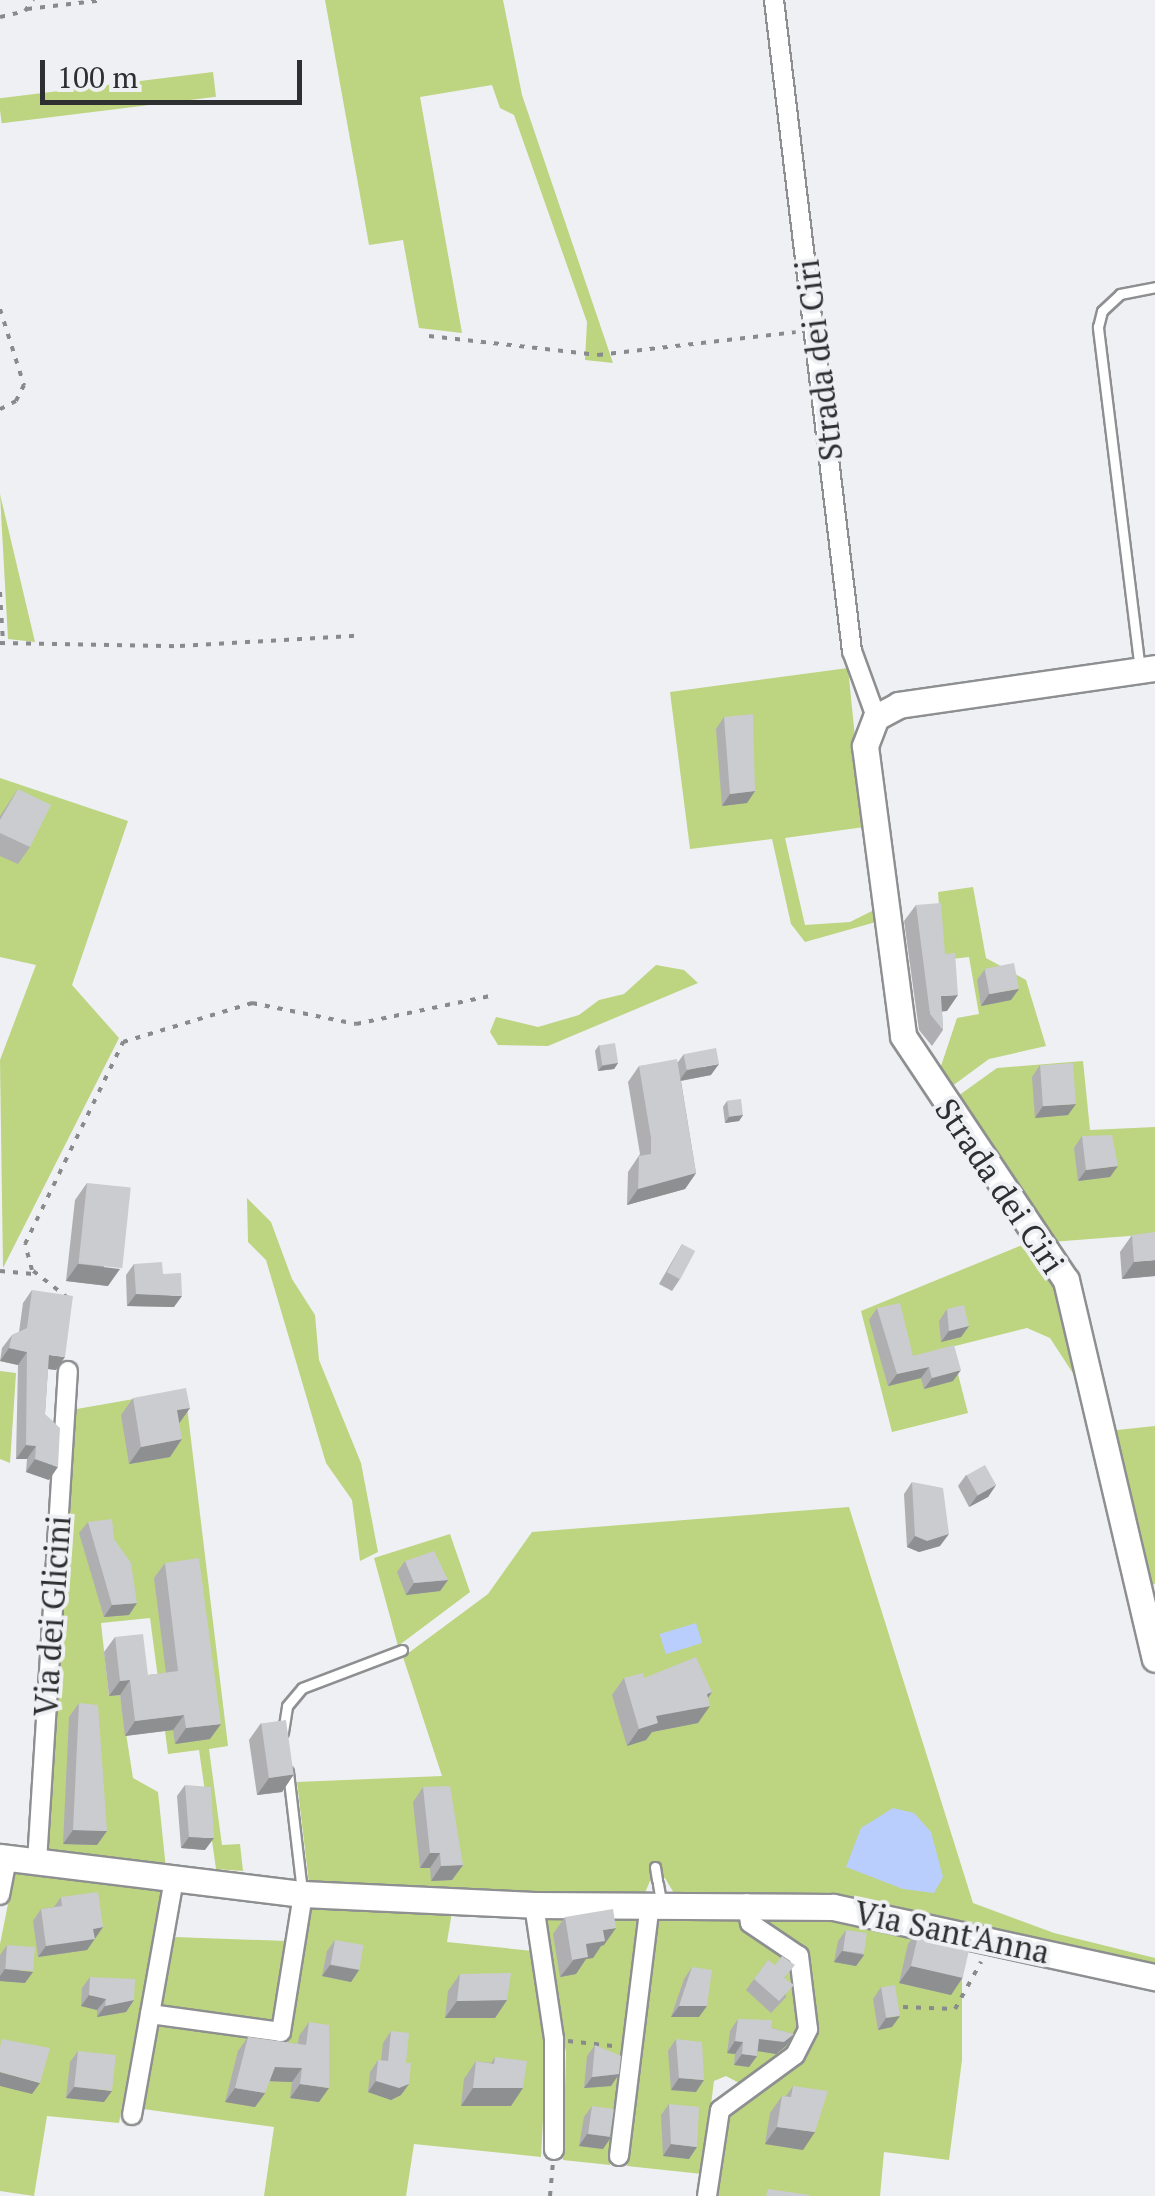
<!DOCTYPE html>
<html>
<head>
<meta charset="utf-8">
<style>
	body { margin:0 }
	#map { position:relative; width:1155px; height:2196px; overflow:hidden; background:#eff0f3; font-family:"PT Serif",serif }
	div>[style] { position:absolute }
	.green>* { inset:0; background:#bdd481; transform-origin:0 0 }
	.water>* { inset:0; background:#bacefe; transform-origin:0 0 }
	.path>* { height:4px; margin-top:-2px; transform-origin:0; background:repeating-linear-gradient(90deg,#898a8c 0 5px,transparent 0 13px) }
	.roads { filter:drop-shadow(2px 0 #8e8f91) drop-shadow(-2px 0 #8e8f91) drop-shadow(0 2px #8e8f91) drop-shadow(0 -2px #8e8f91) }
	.lane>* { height:9px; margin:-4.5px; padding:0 4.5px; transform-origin:4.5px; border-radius:4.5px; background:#fff }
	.street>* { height:18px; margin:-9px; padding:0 9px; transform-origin:9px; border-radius:9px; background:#fff }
	.secondary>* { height:25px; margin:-12.5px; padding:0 12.5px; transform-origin:12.5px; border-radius:12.5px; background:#fff }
	.wall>* { inset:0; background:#afafb2 }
	.shaded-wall>* { inset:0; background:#8e8f91 }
	.building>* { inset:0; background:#cbcccf; transform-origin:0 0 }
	span { translate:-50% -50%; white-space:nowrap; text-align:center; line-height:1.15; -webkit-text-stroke:8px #eff0f3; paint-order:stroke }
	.street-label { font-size:32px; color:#2e2f30 }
	.scale { position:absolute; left:40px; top:60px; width:262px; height:45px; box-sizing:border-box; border:5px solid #2e2f30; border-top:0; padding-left:12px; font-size:30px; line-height:35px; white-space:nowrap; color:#2e2f30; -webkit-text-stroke:8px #eff0f3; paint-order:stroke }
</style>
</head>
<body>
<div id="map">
	<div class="green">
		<i style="clip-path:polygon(325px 0,503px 0,522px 95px,613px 363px,585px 360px,587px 322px,514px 115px,500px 108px,492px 85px,420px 97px,462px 333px,419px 328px,403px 240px,369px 245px)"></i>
		<i style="left:213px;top:72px;width:25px;height:216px;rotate:83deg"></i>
		<i style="clip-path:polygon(0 494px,35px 642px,8px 639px)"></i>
		<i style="clip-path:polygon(848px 668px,864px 827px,785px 838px,805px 925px,850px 922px,874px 910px,876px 922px,805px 942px,791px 924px,772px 839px,690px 849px,670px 692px)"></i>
		<i style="clip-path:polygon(0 778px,128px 821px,72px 985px,119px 1038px,3px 1268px,0 1060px,36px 965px,0 957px)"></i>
		<i style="clip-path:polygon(973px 887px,986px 958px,1026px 980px,1046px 1046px,989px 1059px,944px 1092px,936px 1081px,957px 1018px,979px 1014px,969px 957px,943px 960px,938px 892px)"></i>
		<i style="clip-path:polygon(656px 965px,684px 970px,698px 983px,548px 1046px,498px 1045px,490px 1032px,496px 1017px,538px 1027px,579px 1015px,599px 1000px,624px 994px)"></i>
		<i style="clip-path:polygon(1083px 1061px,1090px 1130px,1155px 1127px,1155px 1234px,1051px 1242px,951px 1101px,997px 1068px)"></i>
		<i style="clip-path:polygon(247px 1198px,271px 1222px,292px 1279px,315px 1315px,319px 1360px,361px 1463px,378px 1552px,360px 1561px,352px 1500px,326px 1463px,266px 1260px,248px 1242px)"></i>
		<i style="clip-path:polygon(1032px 1241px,1051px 1269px,1076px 1378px,1050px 1338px,1027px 1328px,951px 1347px,968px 1413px,892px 1432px,861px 1311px)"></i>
		<i style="clip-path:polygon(0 1371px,16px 1373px,10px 1463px,0 1459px)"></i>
		<i style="clip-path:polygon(185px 1390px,228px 1746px,209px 1749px,222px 1845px,240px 1844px,243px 1871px,216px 1869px,199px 1750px,168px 1754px,150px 1618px,101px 1623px,109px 1696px,120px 1695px,133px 1778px,158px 1792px,166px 1869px,45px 1855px,71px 1410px)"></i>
		<i style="clip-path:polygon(1155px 1426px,1155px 1584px,1146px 1587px,1108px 1431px)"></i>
		<i style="clip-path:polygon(849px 1507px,973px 1903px,1054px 1933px,1155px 1958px,1155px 1966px,852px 1898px,675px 1895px,665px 1878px,650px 1881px,644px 1895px,309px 1883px,297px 1782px,442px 1776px,403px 1657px,488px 1594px,532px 1532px)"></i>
		<i style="clip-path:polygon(450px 1534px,470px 1592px,398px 1646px,374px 1558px)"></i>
		<i style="clip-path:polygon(15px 1869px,162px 1889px,119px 2123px,47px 2116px,34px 2196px,0 2191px,0 1944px)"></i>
		<i style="clip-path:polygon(310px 1904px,452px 1912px,447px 1942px,533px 1951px,546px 2062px,541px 2157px,414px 2144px,406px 2196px,264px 2196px,274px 2127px,143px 2109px,158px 2025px,288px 2043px)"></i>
		<i style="clip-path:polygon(641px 1914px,610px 2165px,563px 2160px,566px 2053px,546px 1915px)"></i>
		<i style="clip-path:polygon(657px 1914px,738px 1914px,742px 1932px,779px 1948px,795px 1966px,800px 2026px,792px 2046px,741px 2084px,726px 2076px,714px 2081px,702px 2174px,627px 2166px)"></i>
		<i style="clip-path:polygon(760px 1915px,834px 1918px,962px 1945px,962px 2060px,949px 2160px,884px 2152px,880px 2196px,715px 2196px,729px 2114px,800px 2062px,816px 2025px,808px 1961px,791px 1939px,763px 1927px)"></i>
		<i style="clip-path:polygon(174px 1937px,287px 1941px,273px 2022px,161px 2007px)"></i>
	</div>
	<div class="water">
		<i style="left:696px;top:1623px;width:21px;height:38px;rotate:73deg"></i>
		<i style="clip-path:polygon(893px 1808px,914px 1813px,931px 1832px,943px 1877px,934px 1893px,903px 1889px,846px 1867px,861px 1828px)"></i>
	</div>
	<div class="path">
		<i style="left:27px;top:9px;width:78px;rotate:-6.7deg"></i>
		<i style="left:0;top:17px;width:26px;rotate:-13deg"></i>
		<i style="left:25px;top:11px;width:14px;rotate:-54deg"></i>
		<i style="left:0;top:309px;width:80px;rotate:72.5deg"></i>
		<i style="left:24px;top:385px;width:18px;rotate:117deg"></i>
		<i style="left:16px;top:401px;width:18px;rotate:153deg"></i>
		<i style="left:429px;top:336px;width:170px;rotate:6.4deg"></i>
		<i style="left:598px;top:355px;width:199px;rotate:-6.6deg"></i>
		<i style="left:0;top:592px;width:50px;rotate:86.6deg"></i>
		<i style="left:0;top:643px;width:180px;rotate:1deg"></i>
		<i style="left:180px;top:646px;width:176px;rotate:-3.3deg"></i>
		<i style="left:0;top:1271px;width:36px;rotate:5deg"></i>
		<i style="left:68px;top:1298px;width:46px;rotate:-142.1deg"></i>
		<i style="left:32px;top:1270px;width:27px;rotate:-105deg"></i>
		<i style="left:25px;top:1244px;width:225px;rotate:-64.1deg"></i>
		<i style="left:123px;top:1042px;width:135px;rotate:-16.8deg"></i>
		<i style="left:252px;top:1003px;width:106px;rotate:11.4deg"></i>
		<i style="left:356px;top:1024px;width:137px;rotate:-11.8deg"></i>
		<i style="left:903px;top:2007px;width:52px;rotate:2.2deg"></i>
		<i style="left:955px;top:2009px;width:54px;rotate:-61deg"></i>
		<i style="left:568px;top:2041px;width:45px;rotate:6.3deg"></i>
		<i style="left:550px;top:2196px;width:32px;rotate:-85deg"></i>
	</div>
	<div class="roads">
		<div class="lane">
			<i style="left:1140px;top:670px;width:346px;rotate:-97deg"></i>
			<i style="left:1098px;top:327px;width:16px;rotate:-76deg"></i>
			<i style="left:1102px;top:311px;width:25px;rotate:-43deg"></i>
			<i style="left:1120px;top:294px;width:36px;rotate:-11deg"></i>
			<i style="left:283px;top:1732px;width:26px;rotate:-81deg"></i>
			<i style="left:287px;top:1706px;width:23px;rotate:-50deg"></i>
			<i style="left:302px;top:1688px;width:107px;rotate:-20.8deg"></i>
			<i style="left:288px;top:1772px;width:120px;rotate:83.3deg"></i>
			<i style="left:655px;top:1867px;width:13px;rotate:81deg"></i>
			<i style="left:658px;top:1884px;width:17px;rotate:80deg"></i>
		</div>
		<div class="street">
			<i style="left:774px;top:0;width:656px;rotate:83.17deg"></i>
			<i style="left:852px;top:651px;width:70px;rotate:70deg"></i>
			<i style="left:37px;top:1862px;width:492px;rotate:-86.4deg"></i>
			<i style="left:0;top:1895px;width:38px;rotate:-79deg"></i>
			<i style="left:534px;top:1905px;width:135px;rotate:81.5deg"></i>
			<i style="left:554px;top:2039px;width:111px;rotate:90deg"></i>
			<i style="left:150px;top:2014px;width:132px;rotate:7.8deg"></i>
			<i style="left:281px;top:2032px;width:140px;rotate:-80.9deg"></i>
			<i style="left:132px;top:2115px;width:239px;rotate:-79.9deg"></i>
			<i style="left:619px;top:2156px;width:254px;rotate:-83deg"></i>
			<i style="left:707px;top:2196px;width:87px;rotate:-81.4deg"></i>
			<i style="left:720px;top:2110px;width:93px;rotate:-36.3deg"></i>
			<i style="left:795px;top:2055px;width:29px;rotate:-63deg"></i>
			<i style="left:808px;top:2029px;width:74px;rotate:-97deg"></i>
			<i style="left:799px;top:1956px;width:59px;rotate:-146deg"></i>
			<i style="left:750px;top:1923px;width:20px;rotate:-99deg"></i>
		</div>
		<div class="secondary">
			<i style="left:1155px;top:668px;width:259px;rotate:171.8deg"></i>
			<i style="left:899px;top:705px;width:26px;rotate:152deg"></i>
			<i style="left:876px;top:717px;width:31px;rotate:111deg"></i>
			<i style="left:865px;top:746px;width:292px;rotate:82.5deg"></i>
			<i style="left:903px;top:1036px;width:293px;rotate:56.3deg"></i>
			<i style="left:1066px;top:1280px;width:389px;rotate:76.8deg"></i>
			<i style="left:0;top:1857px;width:305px;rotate:7deg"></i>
			<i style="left:303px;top:1894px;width:231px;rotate:2.7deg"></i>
			<i style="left:534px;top:1905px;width:299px;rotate:0.4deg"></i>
			<i style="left:833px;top:1907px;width:330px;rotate:12.3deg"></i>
		</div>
	</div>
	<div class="wall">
		<i style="clip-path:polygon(724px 717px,755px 791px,747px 803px,722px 806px,716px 729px)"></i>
		<i style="clip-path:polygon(18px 789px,30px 847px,18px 864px,0 856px,0 816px)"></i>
		<i style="clip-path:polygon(916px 905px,947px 1011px,942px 1011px,943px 1030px,932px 1046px,919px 1030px,904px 921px)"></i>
		<i style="clip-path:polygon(985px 969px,1011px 1000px,981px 1006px,977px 980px)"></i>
		<i style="clip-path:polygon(599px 1045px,618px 1063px,614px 1069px,598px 1071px,595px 1051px)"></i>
		<i style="clip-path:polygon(684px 1054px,711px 1075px,681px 1081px,696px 1173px,685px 1189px,627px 1205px,628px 1172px,640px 1154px,628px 1082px,639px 1066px,678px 1062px)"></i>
		<i style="clip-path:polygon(1040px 1065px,1068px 1115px,1035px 1118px,1032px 1077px)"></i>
		<i style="clip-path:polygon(727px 1101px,743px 1115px,739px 1121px,725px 1123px,723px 1107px)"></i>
		<i style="clip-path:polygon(1082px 1136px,1110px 1177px,1078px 1181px,1074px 1148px)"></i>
		<i style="clip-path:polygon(87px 1183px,108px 1286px,66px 1281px,75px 1200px)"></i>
		<i style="clip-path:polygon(1132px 1235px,1155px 1276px,1122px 1279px,1120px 1252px)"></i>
		<i style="clip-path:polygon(682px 1244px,680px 1279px,672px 1291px,659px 1284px)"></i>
		<i style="clip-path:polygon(134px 1264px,163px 1274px,174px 1307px,127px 1306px,126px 1275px)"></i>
		<i style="clip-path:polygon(32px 1290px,56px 1370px,48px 1369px,45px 1414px,49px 1480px,26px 1472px,27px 1459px,16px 1459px,18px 1365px,0 1361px,2px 1348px,12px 1335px,19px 1332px,23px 1303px)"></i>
		<i style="clip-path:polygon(877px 1308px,913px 1356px,953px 1381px,924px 1389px,921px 1378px,888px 1386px,869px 1320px)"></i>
		<i style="clip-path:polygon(947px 1309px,969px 1326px,961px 1337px,941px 1342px,939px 1321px)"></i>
		<i style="clip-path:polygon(133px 1398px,190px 1408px,179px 1423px,170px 1457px,129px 1464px,121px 1415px)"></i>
		<i style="clip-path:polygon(966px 1475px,996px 1485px,988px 1497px,969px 1507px,958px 1486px)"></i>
		<i style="clip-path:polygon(912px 1482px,940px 1546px,919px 1552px,907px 1547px,904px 1494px)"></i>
		<i style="clip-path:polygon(88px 1522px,114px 1539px,129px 1615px,104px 1617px,79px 1533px)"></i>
		<i style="clip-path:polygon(405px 1561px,448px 1580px,440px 1591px,406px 1595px,397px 1572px)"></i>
		<i style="clip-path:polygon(165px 1563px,210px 1739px,175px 1744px,173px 1730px,125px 1736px,120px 1695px,109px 1696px,104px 1652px,115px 1637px,148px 1675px,166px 1673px,154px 1578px)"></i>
		<i style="clip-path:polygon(624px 1678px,644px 1678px,712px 1692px,708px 1698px,698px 1723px,652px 1732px,646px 1740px,627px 1746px,612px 1695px)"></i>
		<i style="clip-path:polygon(79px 1703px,97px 1845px,63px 1844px,69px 1717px)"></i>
		<i style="clip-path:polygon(261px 1723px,294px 1774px,282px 1792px,257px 1795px,249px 1740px)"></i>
		<i style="clip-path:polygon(185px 1785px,205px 1850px,181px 1848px,177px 1796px)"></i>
		<i style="clip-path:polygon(423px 1787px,463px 1865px,452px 1880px,431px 1881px,430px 1868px,420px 1868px,413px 1802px)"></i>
		<i style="clip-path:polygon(61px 1897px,103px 1927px,87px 1950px,38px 1957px,33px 1921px,41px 1909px,54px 1907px)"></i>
		<i style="clip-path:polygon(565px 1917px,604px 1945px,601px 1946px,593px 1958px,586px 1959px,576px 1974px,560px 1977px,553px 1934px)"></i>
		<i style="clip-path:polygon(920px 1927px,963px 1977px,951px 1995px,899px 1983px,908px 1944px)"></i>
		<i style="clip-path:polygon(846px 1930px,864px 1955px,856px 1966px,834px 1962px,838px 1941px)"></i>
		<i style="clip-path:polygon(335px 1940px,359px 1970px,351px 1982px,322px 1976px,327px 1951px)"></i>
		<i style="clip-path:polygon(7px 1945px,25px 1983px,0 1981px,0 1955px)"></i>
		<i style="clip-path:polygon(768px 1960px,785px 1979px,786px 1997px,771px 2013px,746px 1990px)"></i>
		<i style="clip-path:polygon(692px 1967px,699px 2017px,671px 2017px,684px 1979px)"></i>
		<i style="clip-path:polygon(460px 1974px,507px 2000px,495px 2018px,445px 2018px,448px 1991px)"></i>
		<i style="clip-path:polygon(90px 1977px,134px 2000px,126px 2012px,97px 2017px,97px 2010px,81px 2006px,82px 1988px)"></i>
		<i style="clip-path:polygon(881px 1987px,892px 2027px,878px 2030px,873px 1999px)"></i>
		<i style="clip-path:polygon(738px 2019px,794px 2034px,786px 2046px,776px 2054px,758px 2051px,757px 2056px,749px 2067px,734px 2065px,735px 2054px,727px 2053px,730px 2031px)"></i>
		<i style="clip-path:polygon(309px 2022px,319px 2102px,290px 2098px,292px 2082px,269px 2081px,265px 2093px,255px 2107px,225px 2102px,238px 2051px,248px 2037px,298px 2044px,299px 2036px)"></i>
		<i style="clip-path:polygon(391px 2031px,401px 2095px,391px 2100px,368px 2092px,370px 2072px,378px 2060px,381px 2061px,383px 2043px)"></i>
		<i style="clip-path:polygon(676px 2039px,696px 2092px,671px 2090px,668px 2051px)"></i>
		<i style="clip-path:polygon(595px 2045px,619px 2074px,611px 2086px,584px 2088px,587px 2056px)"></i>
		<i style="clip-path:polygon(78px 2051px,104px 2102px,66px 2098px,70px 2062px)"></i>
		<i style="clip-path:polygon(495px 2057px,511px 2106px,461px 2106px,464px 2079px,476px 2061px,491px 2063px)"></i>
		<i style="clip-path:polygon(793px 2086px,803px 2150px,765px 2144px,770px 2113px,782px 2096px,786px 2096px)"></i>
		<i style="clip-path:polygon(669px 2104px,689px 2159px,663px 2156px,661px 2115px)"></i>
		<i style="clip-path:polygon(592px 2106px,611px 2137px,603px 2149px,579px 2146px,584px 2117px)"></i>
	</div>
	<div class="shaded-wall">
		<i style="clip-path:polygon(755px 791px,747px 803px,722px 806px,730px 794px)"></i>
		<i style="clip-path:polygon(1019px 989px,1011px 1000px,981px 1006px,989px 994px)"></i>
		<i style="clip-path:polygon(958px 995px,947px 1011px,929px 1013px,941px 996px)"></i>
		<i style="clip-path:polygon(618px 1063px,614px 1069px,598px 1071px,602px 1066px)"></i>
		<i style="clip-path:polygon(719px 1064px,711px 1075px,679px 1081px,687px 1070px)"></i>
		<i style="clip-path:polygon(1076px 1104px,1068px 1115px,1035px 1118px,1043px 1106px)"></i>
		<i style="clip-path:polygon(743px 1115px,739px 1121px,725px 1123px,729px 1117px)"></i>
		<i style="clip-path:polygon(1118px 1166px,1110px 1177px,1078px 1181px,1086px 1170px)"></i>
		<i style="clip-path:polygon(696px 1173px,685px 1189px,627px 1205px,638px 1189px)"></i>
		<i style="clip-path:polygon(1155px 1260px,1155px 1276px,1122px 1279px,1134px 1262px)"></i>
		<i style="clip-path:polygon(78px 1264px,120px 1269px,108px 1286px,66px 1281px)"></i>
		<i style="clip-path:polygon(136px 1294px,182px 1296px,174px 1307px,127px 1306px)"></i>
		<i style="clip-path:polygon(969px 1326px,961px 1337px,941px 1342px,949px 1331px)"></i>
		<i style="clip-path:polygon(9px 1348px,27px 1352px,18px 1365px,0 1361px)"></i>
		<i style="clip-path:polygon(49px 1355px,65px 1357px,56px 1370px,40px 1368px)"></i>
		<i style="clip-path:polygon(929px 1367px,921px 1378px,888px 1386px,897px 1374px)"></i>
		<i style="clip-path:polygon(961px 1370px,953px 1381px,924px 1389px,932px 1378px)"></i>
		<i style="clip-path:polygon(190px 1408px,178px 1425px,177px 1410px)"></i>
		<i style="clip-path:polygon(182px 1439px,170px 1457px,129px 1464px,141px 1447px)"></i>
		<i style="clip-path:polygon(26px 1445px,36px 1446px,27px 1459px,16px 1459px)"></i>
		<i style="clip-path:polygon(35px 1459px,58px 1467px,49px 1480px,26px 1472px)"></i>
		<i style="clip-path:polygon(996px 1485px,988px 1497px,969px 1507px,977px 1496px)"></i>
		<i style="clip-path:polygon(949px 1534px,940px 1546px,919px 1552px,907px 1547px,915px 1536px)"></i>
		<i style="clip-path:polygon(448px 1580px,440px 1591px,406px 1595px,414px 1583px)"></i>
		<i style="clip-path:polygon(137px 1603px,129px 1615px,104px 1617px,112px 1605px)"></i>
		<i style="clip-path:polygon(130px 1680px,120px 1695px,109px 1696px,120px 1681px)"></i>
		<i style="clip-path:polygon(712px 1692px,701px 1708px,710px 1706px,698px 1723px,652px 1732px,646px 1740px,627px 1746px,639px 1729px,656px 1716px)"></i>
		<i style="clip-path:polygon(184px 1715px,173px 1730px,125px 1736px,135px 1721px)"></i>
		<i style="clip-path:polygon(221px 1724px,210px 1739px,175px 1744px,186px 1728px)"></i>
		<i style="clip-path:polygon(294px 1774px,282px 1792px,257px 1795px,269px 1778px)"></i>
		<i style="clip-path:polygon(73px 1830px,107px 1831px,97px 1845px,63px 1844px)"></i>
		<i style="clip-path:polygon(189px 1837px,214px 1838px,205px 1850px,181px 1848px)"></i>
		<i style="clip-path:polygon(430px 1853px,440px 1853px,430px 1868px,420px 1868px)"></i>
		<i style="clip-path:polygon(463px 1865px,452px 1880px,431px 1881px,441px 1866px)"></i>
		<i style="clip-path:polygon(103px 1927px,87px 1950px,38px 1957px,46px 1946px,93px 1929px)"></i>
		<i style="clip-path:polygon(616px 1928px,604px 1945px,601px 1946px,593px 1958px,586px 1959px,576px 1974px,560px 1977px,586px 1944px,603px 1930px)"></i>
		<i style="clip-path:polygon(842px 1951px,864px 1955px,856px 1966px,834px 1962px)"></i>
		<i style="clip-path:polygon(330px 1965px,359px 1970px,351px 1982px,322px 1976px)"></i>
		<i style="clip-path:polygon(911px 1966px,963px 1977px,951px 1995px,899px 1983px)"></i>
		<i style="clip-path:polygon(5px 1969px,33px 1972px,25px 1983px,0 1981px,0 1976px)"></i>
		<i style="clip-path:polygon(89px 1995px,106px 1999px,97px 2010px,81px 2006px)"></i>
		<i style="clip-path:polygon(134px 2000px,126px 2012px,97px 2017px,105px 2006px)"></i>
		<i style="clip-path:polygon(507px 2000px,495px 2018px,445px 2018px,457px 2001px)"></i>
		<i style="clip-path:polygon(679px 2006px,707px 2006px,699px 2017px,671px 2017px)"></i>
		<i style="clip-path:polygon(900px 2016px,892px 2027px,878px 2030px,886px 2018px)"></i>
		<i style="clip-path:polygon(794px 2034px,786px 2046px,776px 2054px,751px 2050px,759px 2039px)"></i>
		<i style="clip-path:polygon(735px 2041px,743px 2042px,735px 2054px,727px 2053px)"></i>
		<i style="clip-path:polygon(742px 2054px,757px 2056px,749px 2067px,734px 2065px)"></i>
		<i style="clip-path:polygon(275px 2067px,302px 2068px,292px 2082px,265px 2081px)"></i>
		<i style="clip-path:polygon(0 2072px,40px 2083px,32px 2094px,0 2086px)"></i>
		<i style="clip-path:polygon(619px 2074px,611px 2086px,584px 2088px,592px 2077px)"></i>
		<i style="clip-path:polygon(679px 2078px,704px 2080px,696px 2092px,671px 2090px)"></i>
		<i style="clip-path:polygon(376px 2081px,409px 2084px,401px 2095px,391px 2100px,368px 2092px)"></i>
		<i style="clip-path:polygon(300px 2084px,329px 2088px,319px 2102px,290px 2098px)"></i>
		<i style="clip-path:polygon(74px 2087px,112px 2091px,104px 2102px,66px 2098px)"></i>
		<i style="clip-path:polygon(235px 2088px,265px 2093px,255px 2107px,225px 2102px)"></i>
		<i style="clip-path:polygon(473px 2088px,523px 2088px,511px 2106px,461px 2106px)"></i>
		<i style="clip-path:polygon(777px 2127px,815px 2132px,803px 2150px,765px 2144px)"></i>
		<i style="clip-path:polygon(587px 2134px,611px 2137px,603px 2149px,579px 2146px)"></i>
		<i style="clip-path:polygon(671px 2144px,697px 2147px,689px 2159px,663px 2156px)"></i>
	</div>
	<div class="building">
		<i style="clip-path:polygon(753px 714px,755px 791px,730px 794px,724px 717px)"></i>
		<i style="clip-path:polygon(18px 789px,51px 805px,30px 847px,0 833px,0 820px)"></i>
		<i style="clip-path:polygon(941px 903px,945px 954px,955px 953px,958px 995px,941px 996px,943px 1030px,930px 1014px,916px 905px)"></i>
		<i style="left:1014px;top:963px;width:26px;height:30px;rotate:79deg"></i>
		<i style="left:615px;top:1043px;width:20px;height:16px;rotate:81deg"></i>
		<i style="left:716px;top:1048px;width:16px;height:33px;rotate:79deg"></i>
		<i style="clip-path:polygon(677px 1059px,696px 1173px,638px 1189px,639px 1156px,651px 1154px,651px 1138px,639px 1066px)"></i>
		<i style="left:1073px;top:1063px;width:41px;height:33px;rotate:86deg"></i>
		<i style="left:741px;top:1099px;width:16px;height:14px;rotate:83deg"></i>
		<i style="clip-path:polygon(1112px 1135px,1118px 1166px,1086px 1170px,1082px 1136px)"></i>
		<i style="left:87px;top:1183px;width:44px;height:81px;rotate:6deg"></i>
		<i style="clip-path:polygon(1155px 1232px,1155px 1260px,1134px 1262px,1132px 1235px)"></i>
		<i style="left:682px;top:1244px;width:15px;height:32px;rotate:28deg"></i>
		<i style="clip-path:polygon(162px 1262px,163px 1274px,181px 1273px,182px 1296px,136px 1294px,134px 1264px)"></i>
		<i style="clip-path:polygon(32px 1290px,73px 1296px,65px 1357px,49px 1355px,45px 1414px,60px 1428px,58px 1467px,35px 1459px,36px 1446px,26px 1445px,27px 1352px,9px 1348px,12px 1335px,27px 1328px)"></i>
		<i style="clip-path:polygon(900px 1303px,913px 1356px,954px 1345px,961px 1370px,932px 1378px,929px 1367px,897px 1374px,877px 1308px)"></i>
		<i style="clip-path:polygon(964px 1305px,969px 1326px,949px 1331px,947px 1309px)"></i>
		<i style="clip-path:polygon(186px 1388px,190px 1408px,177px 1410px,182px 1439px,141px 1447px,133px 1398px)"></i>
		<i style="left:985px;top:1465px;width:23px;height:21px;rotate:61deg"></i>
		<i style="clip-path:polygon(912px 1482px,943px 1488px,949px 1534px,927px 1541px,915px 1536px)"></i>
		<i style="clip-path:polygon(112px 1519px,114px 1539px,131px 1563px,137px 1603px,112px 1605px,88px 1522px)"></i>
		<i style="clip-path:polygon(434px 1551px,448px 1580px,414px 1583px,405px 1561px)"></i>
		<i style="clip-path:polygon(199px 1558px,221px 1724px,186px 1728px,184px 1715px,135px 1721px,130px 1680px,120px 1681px,115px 1637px,143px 1634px,148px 1675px,178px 1671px,165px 1563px)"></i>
		<i style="clip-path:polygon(696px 1657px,712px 1692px,707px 1694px,710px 1706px,656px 1716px,658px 1723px,639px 1729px,624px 1678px,643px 1673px,644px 1678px)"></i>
		<i style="clip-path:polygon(79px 1703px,98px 1705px,107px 1831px,73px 1830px)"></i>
		<i style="left:286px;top:1720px;width:55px;height:25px;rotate:82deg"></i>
		<i style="clip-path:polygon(185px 1785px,211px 1787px,214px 1838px,189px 1837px)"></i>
		<i style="clip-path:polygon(450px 1786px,463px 1865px,441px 1866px,440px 1853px,430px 1853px,423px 1787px)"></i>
		<i style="clip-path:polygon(98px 1892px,103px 1927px,93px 1929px,95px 1939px,46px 1946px,41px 1909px,62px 1906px,61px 1897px)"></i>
		<i style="clip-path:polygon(613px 1909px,616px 1928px,603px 1930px,605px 1941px,586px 1944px,588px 1957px,572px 1960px,565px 1917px)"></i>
		<i style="left:920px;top:1927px;width:53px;height:40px;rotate:13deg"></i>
		<i style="left:846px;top:1930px;width:21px;height:21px;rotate:8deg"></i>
		<i style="left:335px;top:1940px;width:29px;height:25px;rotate:10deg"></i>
		<i style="left:7px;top:1945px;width:28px;height:24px;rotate:4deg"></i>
		<i style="clip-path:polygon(782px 1956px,795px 1965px,784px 1978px,794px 1985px,779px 2001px,754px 1979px,768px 1960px,775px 1965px)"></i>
		<i style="clip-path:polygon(692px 1967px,712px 1970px,707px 2006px,679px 2006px)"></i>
		<i style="clip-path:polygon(511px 1973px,507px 2000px,457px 2001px,460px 1974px)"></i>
		<i style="clip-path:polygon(90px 1977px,135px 1979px,134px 2000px,105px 2006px,106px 1999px,89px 1995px)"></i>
		<i style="left:895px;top:1985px;width:31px;height:14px;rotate:81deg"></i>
		<i style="clip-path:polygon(738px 2019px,772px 2020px,771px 2028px,794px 2034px,784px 2042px,759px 2039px,757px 2056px,742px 2054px,743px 2042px,735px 2041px)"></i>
		<i style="clip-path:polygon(309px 2022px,329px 2025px,329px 2088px,300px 2084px,302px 2068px,275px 2067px,265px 2093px,235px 2088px,248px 2037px,306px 2045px)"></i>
		<i style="clip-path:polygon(391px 2031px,409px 2033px,406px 2063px,411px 2063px,409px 2084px,399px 2088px,376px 2081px,378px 2060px,388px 2061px)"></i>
		<i style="clip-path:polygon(2px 2039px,50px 2048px,40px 2083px,0 2072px,0 2047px)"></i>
		<i style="clip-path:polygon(676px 2039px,702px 2042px,704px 2080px,679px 2078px)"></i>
		<i style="clip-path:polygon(595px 2045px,621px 2056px,619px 2074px,592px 2077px)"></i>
		<i style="left:78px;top:2051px;width:38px;height:36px;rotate:6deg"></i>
		<i style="clip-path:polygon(495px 2057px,527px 2061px,523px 2088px,473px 2088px,476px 2061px,494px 2064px)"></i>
		<i style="clip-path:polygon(793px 2086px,828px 2091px,815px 2132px,777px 2127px,782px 2096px,791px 2097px)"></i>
		<i style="clip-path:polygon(669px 2104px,699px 2107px,697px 2147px,671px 2144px)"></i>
		<i style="left:592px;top:2106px;width:22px;height:28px;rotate:8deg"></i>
		<i style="clip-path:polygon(768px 2189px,810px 2195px,810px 2196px,766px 2196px)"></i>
	</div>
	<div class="street-label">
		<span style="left:819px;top:360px;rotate:-97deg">Strada dei Ciri</span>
		<span style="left:1000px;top:1186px;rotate:56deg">Strada dei Ciri</span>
		<span style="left:52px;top:1616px;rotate:-86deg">Via dei Glicini</span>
		<span style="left:952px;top:1932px;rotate:12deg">Via Sant'Anna</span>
	</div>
	<div class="scale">100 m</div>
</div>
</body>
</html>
